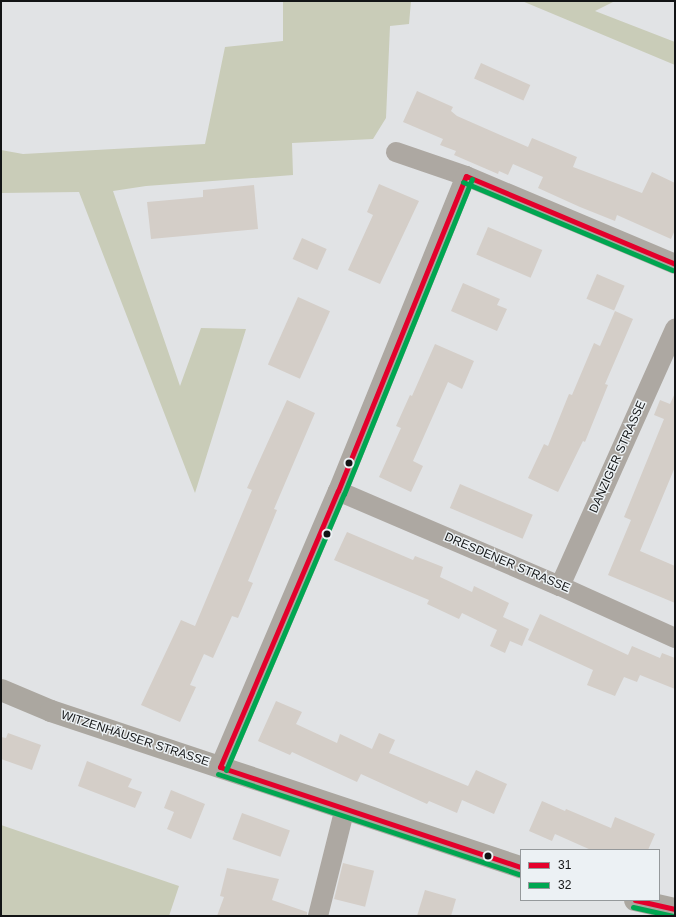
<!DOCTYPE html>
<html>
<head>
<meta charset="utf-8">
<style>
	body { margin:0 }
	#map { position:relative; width:676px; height:917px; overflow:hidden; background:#e1e3e5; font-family:Helvetica,sans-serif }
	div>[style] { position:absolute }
	.green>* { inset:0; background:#c9ccb8 }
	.building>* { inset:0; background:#d4cec8; transform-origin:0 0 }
	.minor>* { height:20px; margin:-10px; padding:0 10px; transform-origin:10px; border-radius:10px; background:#ada8a2 }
	.secondary>* { height:22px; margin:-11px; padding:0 11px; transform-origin:11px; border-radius:11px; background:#aba7a0 }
	.bus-1>* { height:5px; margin:-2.5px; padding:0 2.5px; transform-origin:2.5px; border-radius:2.5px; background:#e4002b }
	.bus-2>* { height:5px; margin:-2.5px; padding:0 2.5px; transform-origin:2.5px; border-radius:2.5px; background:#00a651 }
	.dots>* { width:11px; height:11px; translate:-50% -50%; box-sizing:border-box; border:2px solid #ecf1f4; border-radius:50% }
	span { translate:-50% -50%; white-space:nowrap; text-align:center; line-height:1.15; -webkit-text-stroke:3px #ecf1f4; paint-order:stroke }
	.street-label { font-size:12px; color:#121415 }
	.frame { position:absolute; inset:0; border:2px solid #121415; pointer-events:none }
	.legend { position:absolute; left:520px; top:849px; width:140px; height:52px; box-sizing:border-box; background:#ecf1f4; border:1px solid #95999b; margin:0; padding:5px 7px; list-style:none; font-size:12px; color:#121415 }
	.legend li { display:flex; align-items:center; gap:8px; height:20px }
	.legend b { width:20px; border:1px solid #95999b }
</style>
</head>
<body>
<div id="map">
	<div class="green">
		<i style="clip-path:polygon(283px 1px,411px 1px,409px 24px,390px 26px,386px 118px,373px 139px,292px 143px,293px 175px,146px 186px,113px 191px,180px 386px,201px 328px,246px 329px,195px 493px,79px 192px,1px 193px,1px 150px,23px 154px,205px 144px,225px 47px,283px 41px)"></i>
		<i style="clip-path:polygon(522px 1px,615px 1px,595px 11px,675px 42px,675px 65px)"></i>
		<i style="clip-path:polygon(1px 825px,179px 886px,169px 916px,1px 916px)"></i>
	</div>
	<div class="building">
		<i style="left:481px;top:63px;width:54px;height:17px;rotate:24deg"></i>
		<i style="clip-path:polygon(417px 91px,453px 107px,451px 111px,457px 116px,528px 147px,532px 138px,577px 157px,573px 167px,642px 193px,652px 172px,675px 183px,675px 230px,671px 239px,617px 215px,615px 221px,580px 207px,538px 188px,543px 177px,513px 164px,508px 175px,499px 171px,498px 174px,454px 155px,456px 151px,440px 145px,443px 139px,403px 122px)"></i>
		<i style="clip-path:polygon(379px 184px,419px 201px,380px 284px,348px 270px,373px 215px,367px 212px)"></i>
		<i style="clip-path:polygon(254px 185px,258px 229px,151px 239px,147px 202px,203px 197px,203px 190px)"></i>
		<i style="left:488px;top:227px;width:59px;height:30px;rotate:23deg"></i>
		<i style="left:302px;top:238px;width:27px;height:23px;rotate:24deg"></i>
		<i style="left:597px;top:274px;width:30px;height:27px;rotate:23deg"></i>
		<i style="clip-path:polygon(463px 283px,500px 299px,497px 305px,507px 309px,497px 331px,451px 311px)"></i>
		<i style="left:298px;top:297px;width:35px;height:74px;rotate:24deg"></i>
		<i style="clip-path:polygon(615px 311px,633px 319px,605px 384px,608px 385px,585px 442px,583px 441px,558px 492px,528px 478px,544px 444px,548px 446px,569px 394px,572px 395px,594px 343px,600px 346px)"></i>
		<i style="clip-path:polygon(435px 344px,474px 361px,462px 389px,448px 382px,413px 461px,423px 466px,411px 492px,379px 477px,401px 428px,396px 426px,410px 395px,412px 396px)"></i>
		<i style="clip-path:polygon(675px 393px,675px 467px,640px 551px,675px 566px,675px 603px,608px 575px,631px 520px,624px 517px,664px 419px,654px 415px,660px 400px,670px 404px)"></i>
		<i style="clip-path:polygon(287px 400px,315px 413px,274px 509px,277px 510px,248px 581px,253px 583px,238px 618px,232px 616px,213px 658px,204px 654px,190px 685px,196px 687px,180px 722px,141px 705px,181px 620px,195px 626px,252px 490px,247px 488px)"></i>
		<i style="left:460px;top:484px;width:79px;height:26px;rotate:23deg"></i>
		<i style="clip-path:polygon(347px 532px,413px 560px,415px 556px,443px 567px,440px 577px,472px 592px,474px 586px,509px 603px,503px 617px,529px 629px,522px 646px,510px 641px,505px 653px,490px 646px,497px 630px,462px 613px,459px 619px,427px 604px,429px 600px,334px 560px)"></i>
		<i style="clip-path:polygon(540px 614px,628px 655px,632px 646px,660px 658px,662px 653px,675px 658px,675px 689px,640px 675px,637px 682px,624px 677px,615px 696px,587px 685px,593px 670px,528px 640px)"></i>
		<i style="clip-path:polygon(276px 701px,302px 712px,296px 724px,337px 743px,340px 734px,372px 749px,379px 733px,395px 740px,389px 753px,468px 786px,466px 790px,476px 770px,507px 784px,494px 814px,462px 800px,457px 813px,429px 801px,427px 804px,361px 774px,357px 782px,292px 752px,290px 755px,258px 741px)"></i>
		<i style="clip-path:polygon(8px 733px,41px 745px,32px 770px,1px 759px,1px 737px,6px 738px)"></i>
		<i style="clip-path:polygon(87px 761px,132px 779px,128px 787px,142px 792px,135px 808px,78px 786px)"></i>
		<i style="clip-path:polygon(171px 790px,205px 804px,191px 839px,167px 829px,174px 812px,164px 808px)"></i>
		<i style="clip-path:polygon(542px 801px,565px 811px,566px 809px,611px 828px,615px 817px,655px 834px,648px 850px,591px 850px,555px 834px,552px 841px,529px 831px)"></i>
		<i style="left:242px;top:813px;width:51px;height:28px;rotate:20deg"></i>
		<i style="left:343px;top:863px;width:32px;height:37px;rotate:14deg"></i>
		<i style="clip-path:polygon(227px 868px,279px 879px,272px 900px,307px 912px,307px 916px,217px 916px,224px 897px,220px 896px)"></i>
		<i style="clip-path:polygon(425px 890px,456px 899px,451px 916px,417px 916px)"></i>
	</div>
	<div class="minor">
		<i style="left:396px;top:152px;width:74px;rotate:18.9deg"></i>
		<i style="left:466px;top:176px;width:227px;rotate:22.8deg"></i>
		<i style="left:338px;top:491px;width:241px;rotate:23.2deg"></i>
		<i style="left:560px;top:586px;width:126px;rotate:24.3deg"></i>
		<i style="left:560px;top:586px;width:282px;rotate:-65.9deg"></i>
		<i style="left:220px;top:767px;width:300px;rotate:-66.9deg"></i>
		<i style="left:338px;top:491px;width:340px;rotate:-67.9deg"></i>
		<i style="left:318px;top:916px;width:111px;rotate:-76deg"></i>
	</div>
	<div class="secondary">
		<i style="left:1px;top:690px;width:54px;rotate:22.8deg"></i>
		<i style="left:51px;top:711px;width:495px;rotate:18.4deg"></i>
		<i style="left:635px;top:900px;width:41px;rotate:12.7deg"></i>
	</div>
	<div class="bus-1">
		<i style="left:466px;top:176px;width:227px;rotate:22.8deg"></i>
		<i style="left:220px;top:767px;width:300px;rotate:-66.9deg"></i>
		<i style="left:338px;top:491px;width:340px;rotate:-67.9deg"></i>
		<i style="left:220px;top:767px;width:317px;rotate:18.4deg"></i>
		<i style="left:635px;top:900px;width:41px;rotate:12.7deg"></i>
	</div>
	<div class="bus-2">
		<i style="left:463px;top:182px;width:227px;rotate:22.8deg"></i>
		<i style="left:226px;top:770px;width:300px;rotate:-66.9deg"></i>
		<i style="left:344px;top:494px;width:340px;rotate:-67.9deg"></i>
		<i style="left:218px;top:774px;width:317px;rotate:18.4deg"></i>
		<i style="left:633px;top:907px;width:41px;rotate:12.7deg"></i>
	</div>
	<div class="dots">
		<i style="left:349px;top:463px;background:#121415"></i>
		<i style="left:327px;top:534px;background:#121415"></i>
		<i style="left:488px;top:856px;background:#121415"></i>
	</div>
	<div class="street-label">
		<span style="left:618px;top:457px;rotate:-66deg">DANZIGER STRASSE</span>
		<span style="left:507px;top:563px;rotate:23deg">DRESDENER STRASSE</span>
		<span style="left:135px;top:739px;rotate:18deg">WITZENHÄUSER STRASSE</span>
	</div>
	<div class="frame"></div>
	<ul class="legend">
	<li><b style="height:5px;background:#e4002b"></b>31</li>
	<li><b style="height:5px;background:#00a651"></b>32</li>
	</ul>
</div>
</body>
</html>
